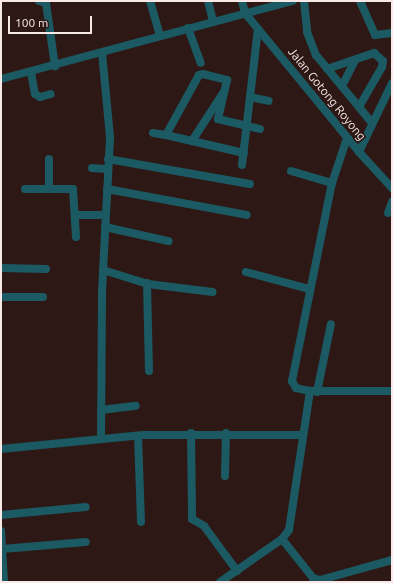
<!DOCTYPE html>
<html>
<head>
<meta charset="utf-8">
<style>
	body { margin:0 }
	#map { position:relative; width:393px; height:583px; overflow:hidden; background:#2d1816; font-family:Ubuntu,sans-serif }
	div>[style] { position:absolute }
	.minor>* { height:8px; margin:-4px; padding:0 4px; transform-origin:4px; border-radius:4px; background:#1b5a62 }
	span { translate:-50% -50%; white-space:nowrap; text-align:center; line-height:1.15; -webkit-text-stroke:3.5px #2d1816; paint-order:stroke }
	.street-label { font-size:12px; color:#f8e8e6 }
	.frame { position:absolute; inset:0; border:2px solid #f8e8e6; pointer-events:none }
	.scale { position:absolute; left:8px; top:16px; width:84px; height:18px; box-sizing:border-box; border:2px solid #f8e8e6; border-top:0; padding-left:5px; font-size:12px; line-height:14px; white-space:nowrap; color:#f8e8e6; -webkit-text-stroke:3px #2d1816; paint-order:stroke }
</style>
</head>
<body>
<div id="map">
	<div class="minor">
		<i style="left:39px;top:1px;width:7px;rotate:16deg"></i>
		<i style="left:46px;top:3px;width:64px;rotate:81.9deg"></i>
		<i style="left:150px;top:1px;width:36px;rotate:74deg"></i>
		<i style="left:208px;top:1px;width:21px;rotate:76deg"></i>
		<i style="left:242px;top:1px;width:12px;rotate:76deg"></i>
		<i style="left:245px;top:13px;width:180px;rotate:50.6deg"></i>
		<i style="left:359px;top:152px;width:49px;rotate:47.5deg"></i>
		<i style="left:304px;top:1px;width:31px;rotate:84deg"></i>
		<i style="left:307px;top:32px;width:25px;rotate:69deg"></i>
		<i style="left:316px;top:55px;width:88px;rotate:50.5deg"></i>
		<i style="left:360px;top:1px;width:37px;rotate:66deg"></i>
		<i style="left:375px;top:35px;width:17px;rotate:-7deg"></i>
		<i style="left:188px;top:28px;width:37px;rotate:70deg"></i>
		<i style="left:327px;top:69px;width:50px;rotate:-18.8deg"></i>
		<i style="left:374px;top:53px;width:12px;rotate:42deg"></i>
		<i style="left:383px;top:61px;width:6px;rotate:99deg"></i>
		<i style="left:382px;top:67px;width:46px;rotate:119.9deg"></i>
		<i style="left:31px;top:72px;width:22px;rotate:80deg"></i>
		<i style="left:35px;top:94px;width:6px;rotate:31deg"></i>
		<i style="left:40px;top:97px;width:11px;rotate:-15deg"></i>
		<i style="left:1px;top:79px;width:302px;rotate:-15deg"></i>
		<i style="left:342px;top:86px;width:29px;rotate:-63deg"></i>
		<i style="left:250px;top:97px;width:19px;rotate:12deg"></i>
		<i style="left:153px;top:133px;width:13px;rotate:9deg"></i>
		<i style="left:166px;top:135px;width:68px;rotate:-61.2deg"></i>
		<i style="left:199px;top:75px;width:4px;rotate:-14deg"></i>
		<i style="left:203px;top:74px;width:25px;rotate:14deg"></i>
		<i style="left:227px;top:80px;width:40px;rotate:103deg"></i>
		<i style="left:218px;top:119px;width:43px;rotate:13.4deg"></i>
		<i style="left:166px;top:135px;width:80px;rotate:13deg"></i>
		<i style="left:192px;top:141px;width:57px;rotate:-57.1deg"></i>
		<i style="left:359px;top:152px;width:76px;rotate:-64.4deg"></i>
		<i style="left:49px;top:159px;width:30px;rotate:90deg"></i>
		<i style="left:108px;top:159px;width:144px;rotate:10deg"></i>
		<i style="left:242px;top:165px;width:137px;rotate:-83.3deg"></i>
		<i style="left:92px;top:168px;width:16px;rotate:4deg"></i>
		<i style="left:291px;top:171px;width:43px;rotate:16.3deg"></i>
		<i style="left:25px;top:189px;width:48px"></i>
		<i style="left:73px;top:189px;width:48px;rotate:86.4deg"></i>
		<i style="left:107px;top:189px;width:142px;rotate:10.5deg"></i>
		<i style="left:388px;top:213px;width:12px;rotate:-70deg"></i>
		<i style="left:76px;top:215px;width:29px"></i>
		<i style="left:105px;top:227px;width:65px;rotate:12.5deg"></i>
		<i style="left:1px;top:268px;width:45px;rotate:1.3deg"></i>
		<i style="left:103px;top:270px;width:47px;rotate:17.3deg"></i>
		<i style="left:148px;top:284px;width:65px;rotate:7deg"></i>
		<i style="left:246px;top:272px;width:65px;rotate:15.1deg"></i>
		<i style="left:147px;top:283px;width:88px;rotate:88.7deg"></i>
		<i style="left:1px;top:297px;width:42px"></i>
		<i style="left:310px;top:391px;width:14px;rotate:-168deg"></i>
		<i style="left:296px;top:388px;width:8px;rotate:-120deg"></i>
		<i style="left:292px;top:381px;width:202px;rotate:-78.6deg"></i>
		<i style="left:332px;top:183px;width:47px;rotate:-71.6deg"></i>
		<i style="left:317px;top:392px;width:69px;rotate:-78.4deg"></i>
		<i style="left:101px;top:410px;width:35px;rotate:-7deg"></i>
		<i style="left:191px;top:433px;width:86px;rotate:89.3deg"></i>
		<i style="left:192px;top:519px;width:14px;rotate:30deg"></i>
		<i style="left:204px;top:526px;width:56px;rotate:53.7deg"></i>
		<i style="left:138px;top:436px;width:86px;rotate:88deg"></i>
		<i style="left:101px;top:439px;width:148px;rotate:-89.6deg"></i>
		<i style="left:102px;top:291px;width:154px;rotate:-87deg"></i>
		<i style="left:110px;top:137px;width:84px;rotate:-95.4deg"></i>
		<i style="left:1px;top:449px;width:145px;rotate:-5.6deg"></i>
		<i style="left:145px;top:435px;width:158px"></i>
		<i style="left:225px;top:476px;width:43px;rotate:-88.7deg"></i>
		<i style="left:1px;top:515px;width:85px;rotate:-5.4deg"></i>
		<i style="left:1px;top:531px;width:51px;rotate:86.6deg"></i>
		<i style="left:282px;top:539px;width:11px;rotate:-52deg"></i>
		<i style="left:289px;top:530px;width:141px;rotate:-81.4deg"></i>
		<i style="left:310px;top:391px;width:82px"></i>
		<i style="left:2px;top:549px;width:84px;rotate:-4.8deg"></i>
		<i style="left:220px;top:582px;width:75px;rotate:-34.7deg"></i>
		<i style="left:282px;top:539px;width:50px;rotate:51.5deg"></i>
		<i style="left:313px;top:578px;width:7px;rotate:16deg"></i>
		<i style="left:320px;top:580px;width:75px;rotate:-15.5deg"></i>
	</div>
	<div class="street-label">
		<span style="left:327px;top:94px;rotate:51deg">Jalan Gotong Royong</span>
	</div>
	<div class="frame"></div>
	<div class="scale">100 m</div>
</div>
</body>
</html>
